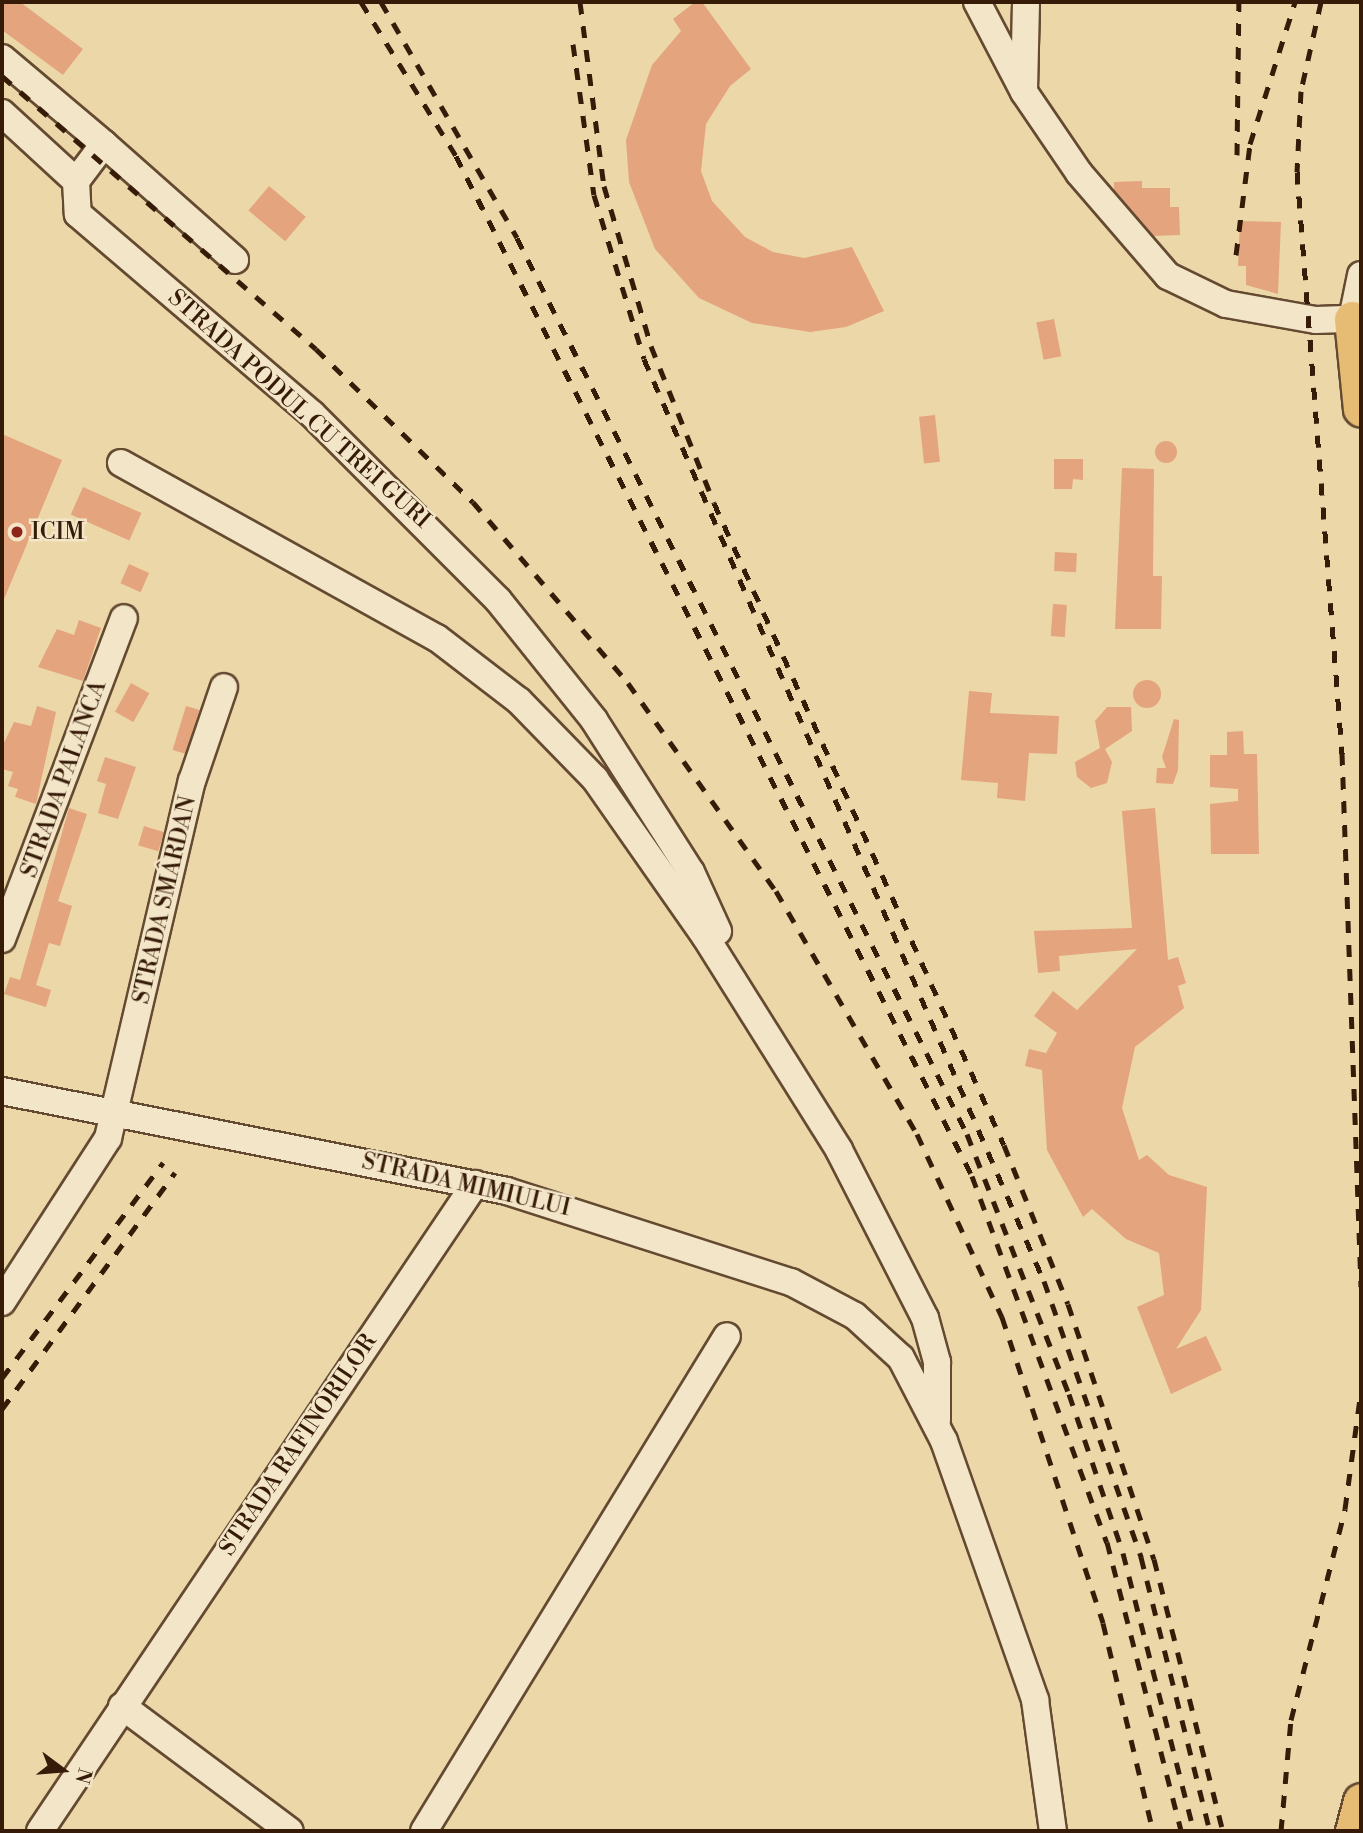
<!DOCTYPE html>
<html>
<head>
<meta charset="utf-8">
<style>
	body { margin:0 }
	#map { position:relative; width:1363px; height:1833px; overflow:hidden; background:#ecd7a9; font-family:"Libre Bodoni",serif }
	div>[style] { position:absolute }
	.building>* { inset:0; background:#e4a47d; transform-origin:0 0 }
	.round { border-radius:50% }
	.roads { filter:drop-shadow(2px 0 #644a31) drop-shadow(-2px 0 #644a31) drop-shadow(0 2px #644a31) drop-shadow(0 -2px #644a31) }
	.minor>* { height:26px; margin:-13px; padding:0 13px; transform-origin:13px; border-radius:13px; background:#f3e5c7 }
	.major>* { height:35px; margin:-17.5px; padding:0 17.5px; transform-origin:17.5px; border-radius:17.5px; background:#e6bc74 }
	.rail>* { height:5px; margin-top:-2.5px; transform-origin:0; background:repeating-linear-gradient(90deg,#361b09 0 12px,transparent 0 24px) }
	.dots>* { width:19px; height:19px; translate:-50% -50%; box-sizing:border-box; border:4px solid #f3e5c7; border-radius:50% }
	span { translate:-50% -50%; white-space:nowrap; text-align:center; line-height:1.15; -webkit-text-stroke:5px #f3e5c7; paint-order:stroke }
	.street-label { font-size:23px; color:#361b09 }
	.poi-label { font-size:23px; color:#361b09 }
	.left { translate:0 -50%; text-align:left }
	.frame { position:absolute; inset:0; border:4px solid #361b09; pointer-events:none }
	.north { position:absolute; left:28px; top:1735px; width:70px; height:70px; -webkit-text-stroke:5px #f3e5c7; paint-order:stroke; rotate:106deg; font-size:19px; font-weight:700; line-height:28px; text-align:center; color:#361b09 }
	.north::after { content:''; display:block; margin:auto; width:24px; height:32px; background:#361b09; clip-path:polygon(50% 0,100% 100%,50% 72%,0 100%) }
</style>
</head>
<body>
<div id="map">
	<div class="building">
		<i style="clip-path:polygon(2px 2px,20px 2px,83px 49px,63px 75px,2px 30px)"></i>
		<i style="clip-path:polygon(695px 2px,702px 2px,751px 69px,730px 86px,706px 124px,701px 171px,712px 201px,745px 237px,773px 252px,804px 258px,852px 247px,884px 311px,846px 327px,810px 332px,752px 323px,699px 298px,655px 249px,629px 182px,626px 140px,652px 65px,681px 31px,673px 19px)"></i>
		<i style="clip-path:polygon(1142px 181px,1142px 188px,1170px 188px,1170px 207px,1179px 207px,1180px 235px,1154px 236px,1114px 190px,1114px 182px)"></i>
		<i style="left:269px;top:186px;width:48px;height:32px;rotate:40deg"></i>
		<i style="clip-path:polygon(1240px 221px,1281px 222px,1278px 294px,1246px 285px,1246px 266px,1238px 266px)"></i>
		<i style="left:1054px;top:319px;width:38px;height:18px;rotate:79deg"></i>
		<i style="left:935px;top:415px;width:47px;height:16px;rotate:84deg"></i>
		<i style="clip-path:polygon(2px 434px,62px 460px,2px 604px)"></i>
		<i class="round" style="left:1155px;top:441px;width:22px;height:22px"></i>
		<i style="clip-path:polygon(1054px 459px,1083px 459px,1083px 480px,1073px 479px,1072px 489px,1054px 489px)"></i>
		<i style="clip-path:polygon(1122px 468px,1154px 469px,1153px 576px,1162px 576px,1161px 629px,1115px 629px)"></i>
		<i style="left:83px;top:487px;width:64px;height:30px;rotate:24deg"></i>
		<i style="left:1055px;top:552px;width:22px;height:19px;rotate:3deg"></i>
		<i style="left:129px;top:564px;width:22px;height:21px;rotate:24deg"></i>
		<i style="left:1053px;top:604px;width:14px;height:32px;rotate:4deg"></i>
		<i style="clip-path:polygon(79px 620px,101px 628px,83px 681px,38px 667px,57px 629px,74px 635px)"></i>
		<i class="round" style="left:1133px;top:680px;width:28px;height:28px"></i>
		<i style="left:131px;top:683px;width:21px;height:33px;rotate:29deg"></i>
		<i style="clip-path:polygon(969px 691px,992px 693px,990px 713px,1059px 716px,1057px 754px,1029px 753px,1025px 801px,997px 798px,998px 783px,961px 780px)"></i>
		<i style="clip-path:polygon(37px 706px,56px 712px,36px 804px,15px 797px,18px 789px,8px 786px,13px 772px,2px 769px,2px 747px,14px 722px,31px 726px)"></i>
		<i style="left:186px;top:706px;width:14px;height:46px;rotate:17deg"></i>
		<i style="clip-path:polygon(1107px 707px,1131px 707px,1132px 731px,1105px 749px,1112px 762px,1107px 783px,1091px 788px,1077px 777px,1075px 762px,1100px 748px,1095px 721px)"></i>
		<i style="clip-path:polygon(1174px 719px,1179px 720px,1178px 770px,1173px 784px,1156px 783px,1157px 768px,1166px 768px,1162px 757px)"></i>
		<i style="clip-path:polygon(1243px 731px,1244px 754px,1257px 754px,1259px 854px,1211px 854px,1210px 804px,1238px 801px,1238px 789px,1210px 787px,1210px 755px,1227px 755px,1227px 732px)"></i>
		<i style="clip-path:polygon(105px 757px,136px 767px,118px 819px,98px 813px,106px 784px,97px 781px)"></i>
		<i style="clip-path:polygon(69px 808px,87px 814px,58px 901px,72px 906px,60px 946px,49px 943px,36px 985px,51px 990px,46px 1007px,4px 994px,10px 977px,20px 980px)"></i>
		<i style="clip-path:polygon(1155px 808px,1168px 960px,1178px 957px,1186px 983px,1178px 986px,1184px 1008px,1135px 1047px,1122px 1108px,1139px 1160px,1147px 1155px,1169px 1175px,1207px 1187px,1201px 1310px,1176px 1349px,1206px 1336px,1222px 1370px,1171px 1394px,1137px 1307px,1164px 1295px,1159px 1253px,1126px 1239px,1092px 1209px,1083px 1217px,1047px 1150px,1042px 1070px,1025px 1066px,1029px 1049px,1046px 1053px,1057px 1033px,1034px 1016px,1053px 991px,1077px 1010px,1137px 949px,1059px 956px,1060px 971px,1038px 973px,1034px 931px,1132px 928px,1122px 811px)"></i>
		<i style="left:144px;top:826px;width:21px;height:20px;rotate:17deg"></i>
	</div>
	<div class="roads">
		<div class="minor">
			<i style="left:977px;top:2px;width:102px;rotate:62.4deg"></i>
			<i style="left:1024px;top:92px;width:98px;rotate:55.8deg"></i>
			<i style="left:1079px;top:173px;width:136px;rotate:49.2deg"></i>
			<i style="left:1168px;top:276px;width:64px;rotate:25.8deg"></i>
			<i style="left:1226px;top:304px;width:91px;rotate:10.1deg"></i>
			<i style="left:1316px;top:320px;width:36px;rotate:-2deg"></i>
			<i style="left:1352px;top:319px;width:45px;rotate:-78.4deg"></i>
			<i style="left:2px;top:58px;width:133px;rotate:40.1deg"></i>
			<i style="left:104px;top:144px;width:46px;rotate:127.1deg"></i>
			<i style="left:1024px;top:91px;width:89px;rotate:-88.7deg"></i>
			<i style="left:2px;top:113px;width:100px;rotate:42.6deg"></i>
			<i style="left:76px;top:181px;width:33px;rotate:87deg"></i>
			<i style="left:78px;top:214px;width:308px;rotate:40.5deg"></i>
			<i style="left:312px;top:414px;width:263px;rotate:45deg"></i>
			<i style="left:498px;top:600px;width:154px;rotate:51.3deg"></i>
			<i style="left:594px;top:720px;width:180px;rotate:57.5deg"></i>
			<i style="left:691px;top:872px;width:65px;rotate:65.4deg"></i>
			<i style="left:104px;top:144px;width:175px;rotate:41.5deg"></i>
			<i style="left:121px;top:463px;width:361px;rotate:29deg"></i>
			<i style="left:437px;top:638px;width:103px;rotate:37.5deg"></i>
			<i style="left:519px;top:701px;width:109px;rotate:45.7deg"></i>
			<i style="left:595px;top:779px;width:192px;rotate:55deg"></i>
			<i style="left:705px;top:936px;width:252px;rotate:57.9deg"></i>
			<i style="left:839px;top:1150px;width:189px;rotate:62.9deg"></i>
			<i style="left:925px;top:1318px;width:46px;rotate:74.7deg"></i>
			<i style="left:937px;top:1362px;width:58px;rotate:90deg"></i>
			<i style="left:2px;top:939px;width:343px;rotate:-69.2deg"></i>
			<i style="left:2px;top:1091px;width:515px;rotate:11.2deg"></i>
			<i style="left:507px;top:1191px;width:298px;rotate:17.8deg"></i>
			<i style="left:791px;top:1282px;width:72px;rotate:28deg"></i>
			<i style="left:855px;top:1316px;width:62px;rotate:42.4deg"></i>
			<i style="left:901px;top:1358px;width:93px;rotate:62.6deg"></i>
			<i style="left:944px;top:1441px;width:275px;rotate:70.6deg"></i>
			<i style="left:1035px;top:1700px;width:132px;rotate:82.2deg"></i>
			<i style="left:2px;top:1302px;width:195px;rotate:-57.1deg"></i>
			<i style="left:108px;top:1138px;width:367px;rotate:-76.8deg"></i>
			<i style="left:192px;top:781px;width:99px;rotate:-71.2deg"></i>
			<i style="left:122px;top:1706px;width:209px;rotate:36.7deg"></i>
			<i style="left:40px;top:1831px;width:780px;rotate:-56.09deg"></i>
			<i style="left:424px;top:1831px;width:580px;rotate:-58.53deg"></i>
		</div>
		<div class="major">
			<i style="left:1352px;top:319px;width:90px;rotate:84.3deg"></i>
			<i style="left:1353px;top:1831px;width:31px;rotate:-75deg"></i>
		</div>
	</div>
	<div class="rail">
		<i style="left:361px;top:2px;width:181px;rotate:58.3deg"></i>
		<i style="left:456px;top:156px;width:1143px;rotate:63.17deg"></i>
		<i style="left:972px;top:1176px;width:390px;rotate:69.8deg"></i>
		<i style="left:1107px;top:1542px;width:298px;rotate:75.6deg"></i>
		<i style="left:381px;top:2px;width:272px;rotate:60deg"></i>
		<i style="left:517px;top:238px;width:1003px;rotate:63.33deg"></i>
		<i style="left:967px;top:1134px;width:279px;rotate:68.6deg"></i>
		<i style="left:1069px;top:1394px;width:168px;rotate:71.2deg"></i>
		<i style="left:1123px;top:1553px;width:287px;rotate:75.7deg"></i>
		<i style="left:580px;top:2px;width:186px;rotate:82.6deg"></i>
		<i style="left:604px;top:186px;width:167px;rotate:73.6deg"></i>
		<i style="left:651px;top:346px;width:169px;rotate:68.1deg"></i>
		<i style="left:714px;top:503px;width:704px;rotate:65.69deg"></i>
		<i style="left:1004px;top:1145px;width:171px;rotate:68.1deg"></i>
		<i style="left:1068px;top:1304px;width:269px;rotate:71.4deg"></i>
		<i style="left:1154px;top:1559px;width:281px;rotate:75.8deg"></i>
		<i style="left:1321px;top:2px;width:91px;rotate:102.7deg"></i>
		<i style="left:1301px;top:91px;width:81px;rotate:92.8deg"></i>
		<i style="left:1297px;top:172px;width:583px;rotate:85.57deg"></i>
		<i style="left:1342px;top:753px;width:534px;rotate:87.96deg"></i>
		<i style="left:573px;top:44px;width:152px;rotate:82.1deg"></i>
		<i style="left:594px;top:195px;width:171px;rotate:73deg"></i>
		<i style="left:644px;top:359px;width:1005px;rotate:66.55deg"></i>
		<i style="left:1044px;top:1281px;width:293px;rotate:70.6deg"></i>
		<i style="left:1141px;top:1557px;width:283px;rotate:75.9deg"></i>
		<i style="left:2px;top:76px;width:416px;rotate:41deg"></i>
		<i style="left:316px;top:349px;width:219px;rotate:44.3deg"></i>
		<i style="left:473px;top:502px;width:238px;rotate:49.4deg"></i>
		<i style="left:628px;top:683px;width:255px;rotate:54.6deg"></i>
		<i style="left:776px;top:891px;width:281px;rotate:59.9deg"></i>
		<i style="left:917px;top:1134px;width:202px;rotate:65.1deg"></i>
		<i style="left:1002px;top:1317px;width:322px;rotate:71.7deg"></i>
		<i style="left:1103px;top:1623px;width:214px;rotate:76.5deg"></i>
		<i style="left:1237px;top:155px;width:153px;rotate:-89.3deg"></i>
		<i style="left:1236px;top:255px;width:112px;rotate:-82.8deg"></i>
		<i style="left:1250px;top:144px;width:149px;rotate:-72.4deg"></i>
		<i style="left:2px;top:1378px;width:269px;rotate:-53.2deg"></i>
		<i style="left:2px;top:1409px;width:293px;rotate:-53.8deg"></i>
		<i style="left:1281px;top:1831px;width:111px;rotate:-84.9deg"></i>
		<i style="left:1291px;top:1720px;width:218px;rotate:-75.6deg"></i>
		<i style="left:1345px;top:1509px;width:119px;rotate:-82.3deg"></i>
	</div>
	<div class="dots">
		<i style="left:17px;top:532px;background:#8f2418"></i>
	</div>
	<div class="street-label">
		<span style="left:299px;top:409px;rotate:42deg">STRADA PODUL CU TREI GURI</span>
		<span style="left:64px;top:779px;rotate:-70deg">STRADA PALANCA</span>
		<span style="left:165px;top:900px;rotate:-77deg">STRADA SMÂRDAN</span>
		<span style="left:466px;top:1185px;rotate:13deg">STRADA MIMIULUI</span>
		<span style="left:298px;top:1445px;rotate:-56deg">STRADA RAFINORILOR</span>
	</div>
	<div class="poi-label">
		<span class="left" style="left:31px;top:532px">ICIM</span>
	</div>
	<div class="frame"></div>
	<div class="north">N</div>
</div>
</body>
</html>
